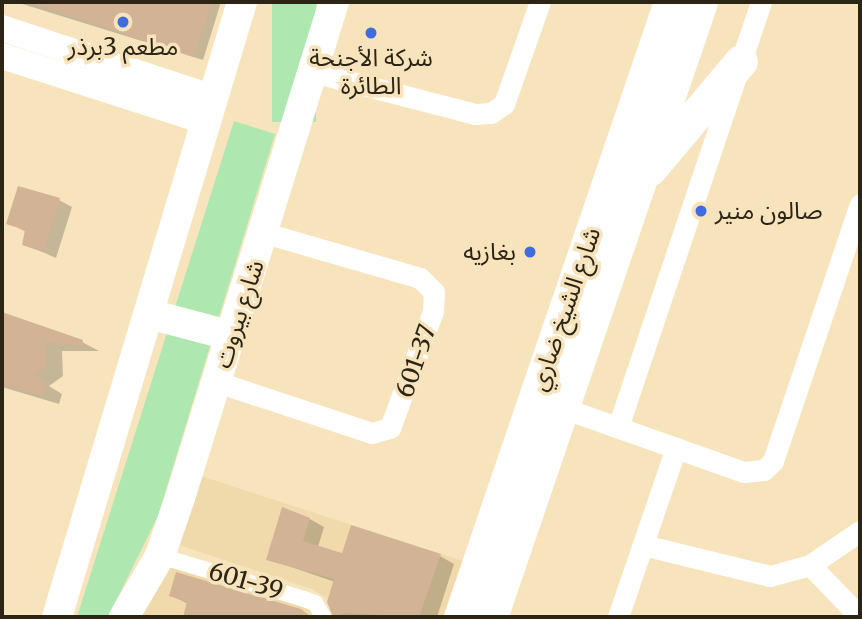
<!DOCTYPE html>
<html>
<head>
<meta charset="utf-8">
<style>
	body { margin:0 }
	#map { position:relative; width:862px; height:619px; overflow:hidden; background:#f7e4bd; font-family:Merriweather,"Noto Sans Arabic",serif }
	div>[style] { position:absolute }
	.built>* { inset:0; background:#f0daac }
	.green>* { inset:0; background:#afe7b1; transform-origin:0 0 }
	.shadow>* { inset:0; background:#0003 }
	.building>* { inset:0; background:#d3b395 }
	.pedestrian>* { height:16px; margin:-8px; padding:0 8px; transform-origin:8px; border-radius:8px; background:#fff }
	.minor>* { height:21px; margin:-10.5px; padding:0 10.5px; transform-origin:10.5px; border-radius:10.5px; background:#fff }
	.tertiary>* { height:26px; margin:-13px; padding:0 13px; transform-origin:13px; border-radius:13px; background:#fff }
	.secondary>* { height:30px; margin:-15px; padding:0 15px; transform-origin:15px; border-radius:15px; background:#fff }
	.primary>* { height:33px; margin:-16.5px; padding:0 16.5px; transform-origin:16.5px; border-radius:16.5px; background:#fff }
	.dots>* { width:19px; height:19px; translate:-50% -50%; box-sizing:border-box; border:4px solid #f7e4bd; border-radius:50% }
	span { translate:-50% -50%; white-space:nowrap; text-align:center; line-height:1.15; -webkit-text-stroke:7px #f7e4bd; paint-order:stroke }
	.poi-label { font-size:24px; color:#2c2516 }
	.left { translate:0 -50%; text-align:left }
	.right { translate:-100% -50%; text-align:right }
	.street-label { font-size:24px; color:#2c2516 }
	.frame { position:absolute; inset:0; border:4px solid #2c2516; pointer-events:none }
</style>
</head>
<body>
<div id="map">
	<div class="built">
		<i style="clip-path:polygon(195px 474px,466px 562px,447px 617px,338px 617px,330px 601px,312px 589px,172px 543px)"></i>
		<i style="clip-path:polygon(166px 555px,312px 601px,324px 617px,133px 617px)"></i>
	</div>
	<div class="green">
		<i style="left:272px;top:2px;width:44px;height:120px"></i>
		<i style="clip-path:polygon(234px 121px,275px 134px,158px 516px,108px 617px,77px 617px)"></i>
	</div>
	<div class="shadow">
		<i style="clip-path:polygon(16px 2px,221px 2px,203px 60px)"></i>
		<i style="clip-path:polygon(59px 200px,72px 207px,56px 258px,24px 244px,26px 232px,8px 223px)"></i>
		<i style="clip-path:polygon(2px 317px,82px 342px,99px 351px,62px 351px,63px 376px,49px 386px,62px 394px,59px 404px,2px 387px)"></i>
		<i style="clip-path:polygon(310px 519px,324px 527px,318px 547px,343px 555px,440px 556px,454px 564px,437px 617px,335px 617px,329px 602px,335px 582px,268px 559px)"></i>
		<i style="clip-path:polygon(171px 595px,300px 611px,312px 617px,185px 617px,188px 604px)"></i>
	</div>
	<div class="building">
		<i style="clip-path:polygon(29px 2px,212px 2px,194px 57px)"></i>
		<i style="clip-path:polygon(18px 186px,60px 198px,43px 252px,22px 245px,25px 230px,6px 224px)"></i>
		<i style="clip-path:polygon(2px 312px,83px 340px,82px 346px,45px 342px,46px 366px,34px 375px,46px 383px,42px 396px,2px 384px)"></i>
		<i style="clip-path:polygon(282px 507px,310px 518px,303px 541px,342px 553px,351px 525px,441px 554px,419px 617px,345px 613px,333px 617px,327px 602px,334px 579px,266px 560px)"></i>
		<i style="clip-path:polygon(176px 572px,301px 609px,311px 617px,183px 617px,187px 602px,169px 596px)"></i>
	</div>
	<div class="pedestrian">
		<i style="left:160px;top:556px;width:150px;rotate:16.6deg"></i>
		<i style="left:304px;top:599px;width:12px;rotate:20deg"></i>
		<i style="left:315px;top:603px;width:16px;rotate:60deg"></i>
	</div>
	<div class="minor">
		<i style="left:313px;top:72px;width:167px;rotate:14.5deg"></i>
		<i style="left:475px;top:114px;width:16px;rotate:-4deg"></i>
		<i style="left:491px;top:113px;width:16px;rotate:-35deg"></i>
		<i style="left:504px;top:104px;width:108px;rotate:-70.6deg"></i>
		<i style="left:217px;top:382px;width:163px;rotate:18.2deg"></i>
		<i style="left:372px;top:433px;width:19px;rotate:-16deg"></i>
		<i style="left:390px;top:428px;width:125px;rotate:-69.8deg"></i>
		<i style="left:433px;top:311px;width:19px;rotate:-87deg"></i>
		<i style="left:434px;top:292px;width:20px;rotate:-135deg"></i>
		<i style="left:420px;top:278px;width:161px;rotate:-163.8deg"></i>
		<i style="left:563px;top:408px;width:192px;rotate:19.5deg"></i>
		<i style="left:744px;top:472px;width:20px;rotate:-6deg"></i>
		<i style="left:764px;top:470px;width:13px;rotate:-45deg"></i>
		<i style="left:773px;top:461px;width:271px;rotate:-71.3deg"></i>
		<i style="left:618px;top:427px;width:448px;rotate:-71.4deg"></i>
		<i style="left:643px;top:545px;width:131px;rotate:13.7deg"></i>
		<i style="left:770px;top:576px;width:41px;rotate:-15.4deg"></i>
		<i style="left:810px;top:565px;width:60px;rotate:-34.2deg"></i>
		<i style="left:810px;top:565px;width:72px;rotate:46.1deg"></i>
		<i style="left:618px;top:617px;width:179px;rotate:-71.1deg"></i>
	</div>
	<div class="tertiary">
		<i style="left:2px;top:28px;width:220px;rotate:18.3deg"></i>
		<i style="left:2px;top:56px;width:212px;rotate:17.8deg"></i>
	</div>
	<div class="secondary">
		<i style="left:149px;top:314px;width:86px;rotate:14.8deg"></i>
		<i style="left:57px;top:617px;width:642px;rotate:-73.26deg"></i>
		<i style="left:124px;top:617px;width:71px;rotate:-59.5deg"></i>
		<i style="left:160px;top:556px;width:61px;rotate:-71deg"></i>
		<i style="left:180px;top:498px;width:519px;rotate:-72.75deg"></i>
	</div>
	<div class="primary">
		<i style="left:650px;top:169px;width:141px;rotate:-49.9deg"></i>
		<i style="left:460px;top:617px;width:650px;rotate:-71.15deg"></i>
		<i style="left:491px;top:617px;width:650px;rotate:-71.15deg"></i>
	</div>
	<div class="dots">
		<i style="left:123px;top:22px;background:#416cdd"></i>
		<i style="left:371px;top:33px;background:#416cdd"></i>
		<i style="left:701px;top:211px;background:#416cdd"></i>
		<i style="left:530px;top:252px;background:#416cdd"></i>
	</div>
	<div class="poi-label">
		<span style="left:123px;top:47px">مطعم 3برذر</span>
		<span style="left:371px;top:72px">شركة الأجنحة<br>الطائرة</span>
		<span class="left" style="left:715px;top:211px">صالون منير</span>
		<span class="right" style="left:516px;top:252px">بغازيه</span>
	</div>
	<div class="street-label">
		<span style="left:565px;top:309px;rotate:-71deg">شارع الشيخ ضاري</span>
		<span style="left:239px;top:314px;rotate:-72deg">شارع بيروت</span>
		<span style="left:416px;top:361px;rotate:-71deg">601-37</span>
		<span style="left:246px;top:581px;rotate:16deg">601-39</span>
	</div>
	<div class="frame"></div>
</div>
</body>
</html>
